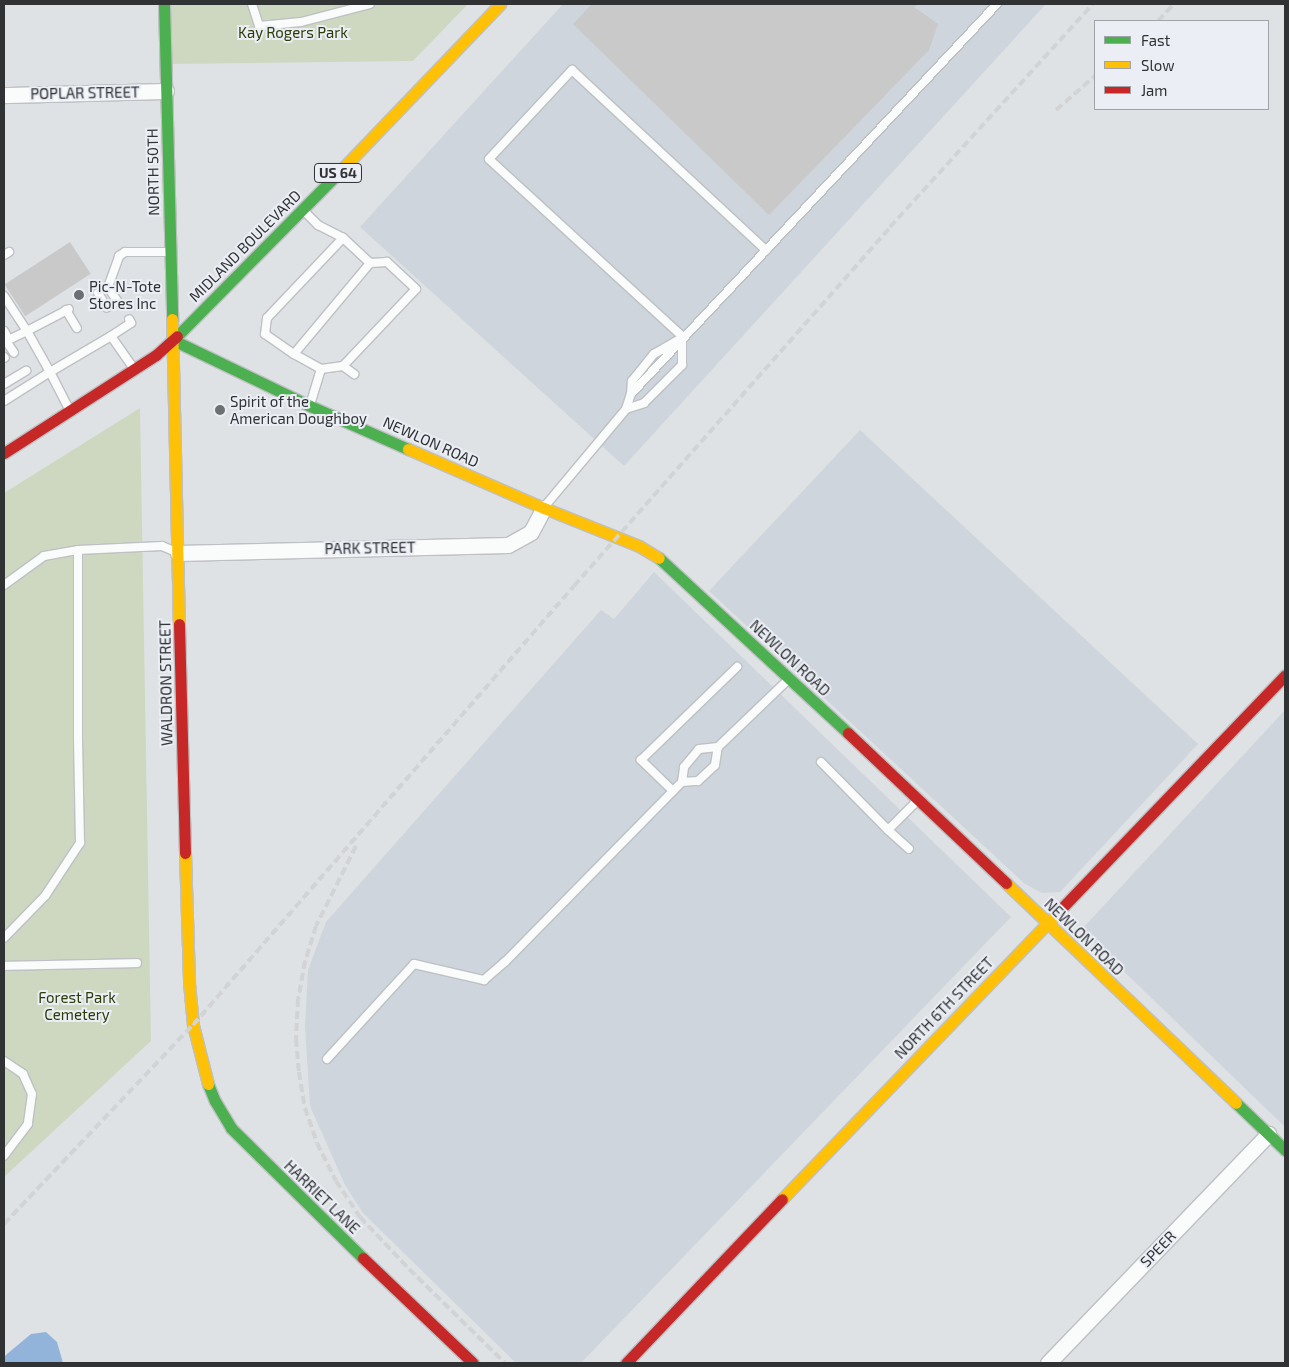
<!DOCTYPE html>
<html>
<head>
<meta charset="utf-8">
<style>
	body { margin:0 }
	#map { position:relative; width:1289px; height:1367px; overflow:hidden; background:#dfe2e5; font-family:"Exo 2",sans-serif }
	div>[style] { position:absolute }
	.built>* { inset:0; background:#ced5dc }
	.green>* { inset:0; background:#ced8c1 }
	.water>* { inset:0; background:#92b4db }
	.building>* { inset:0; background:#c9c9ca; transform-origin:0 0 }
	.roads { filter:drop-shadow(1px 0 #bec0c3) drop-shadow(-1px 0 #bec0c3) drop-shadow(0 1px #bec0c3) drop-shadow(0 -1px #bec0c3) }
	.lane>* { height:8px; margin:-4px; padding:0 4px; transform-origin:4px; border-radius:4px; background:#fafbfb }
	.street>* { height:15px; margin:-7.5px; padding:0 7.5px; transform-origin:7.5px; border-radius:7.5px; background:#fafbfb }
	.fast>* { height:11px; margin:-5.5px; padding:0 5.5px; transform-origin:5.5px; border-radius:5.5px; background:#4caf50 }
	.slow>* { height:11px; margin:-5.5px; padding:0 5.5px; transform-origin:5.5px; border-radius:5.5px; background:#ffc107 }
	.jam>* { height:11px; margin:-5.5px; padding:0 5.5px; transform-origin:5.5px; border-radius:5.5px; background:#c62828 }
	.rail>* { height:4px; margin-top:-2px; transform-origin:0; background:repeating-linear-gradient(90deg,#d2d3d4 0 8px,transparent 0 12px) }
	.dots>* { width:14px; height:14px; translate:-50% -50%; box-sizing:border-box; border:2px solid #ebeff5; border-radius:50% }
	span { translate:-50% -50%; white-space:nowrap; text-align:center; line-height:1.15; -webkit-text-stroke:4px #ebeff5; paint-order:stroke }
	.shield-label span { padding:1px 4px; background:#ebeff5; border:1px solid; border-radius:4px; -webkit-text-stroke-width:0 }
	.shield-label { font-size:14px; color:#303234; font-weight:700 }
	.park-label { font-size:15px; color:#2c3b06 }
	.street-label { font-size:15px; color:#303234 }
	.poi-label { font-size:15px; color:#303234 }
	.left { translate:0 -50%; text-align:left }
	.frame { position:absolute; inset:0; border:5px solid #303234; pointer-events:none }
	.legend { position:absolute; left:1094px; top:20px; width:175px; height:90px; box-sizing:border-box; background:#ebeff5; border:1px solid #a0a3a8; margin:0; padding:6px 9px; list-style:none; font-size:15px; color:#303234 }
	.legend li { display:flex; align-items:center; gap:10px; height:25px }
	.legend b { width:25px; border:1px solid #a0a3a8 }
</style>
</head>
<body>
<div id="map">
	<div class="built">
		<i style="clip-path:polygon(563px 4px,1046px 4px,624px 466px,360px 227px)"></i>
		<i style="clip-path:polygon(860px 430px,1198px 744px,1060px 892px,1042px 893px,1025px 884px,709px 591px)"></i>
		<i style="clip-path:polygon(654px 572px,1011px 917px,581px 1363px,516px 1363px,363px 1213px,345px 1185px,310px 1106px,305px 1026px,308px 970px,326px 922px,601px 610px,614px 619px)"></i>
		<i style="clip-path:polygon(1285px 710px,1285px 1127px,1081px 930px)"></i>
	</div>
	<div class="green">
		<i style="clip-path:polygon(170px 4px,468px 4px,413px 61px,172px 64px)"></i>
		<i style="clip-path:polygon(140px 408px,151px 1041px,4px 1177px,4px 493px)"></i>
	</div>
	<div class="water">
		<i style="clip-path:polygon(46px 1332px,57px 1342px,63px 1363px,4px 1363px,4px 1357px,7px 1354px,31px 1334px)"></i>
	</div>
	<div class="building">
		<i style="clip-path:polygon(592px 4px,918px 4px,914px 7px,938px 24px,929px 50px,769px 215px,573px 24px)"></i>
		<i style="left:70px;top:242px;width:38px;height:78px;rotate:57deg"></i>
	</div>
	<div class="roads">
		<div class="lane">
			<i style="left:252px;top:4px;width:23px;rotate:72deg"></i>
			<i style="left:259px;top:26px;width:42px;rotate:-5.4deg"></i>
			<i style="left:301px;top:22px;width:71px;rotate:-14.6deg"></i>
			<i style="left:304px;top:211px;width:20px;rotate:45deg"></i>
			<i style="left:318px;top:225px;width:28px;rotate:27deg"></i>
			<i style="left:4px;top:255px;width:6px;rotate:-31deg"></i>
			<i style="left:98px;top:293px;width:17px;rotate:59deg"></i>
			<i style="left:4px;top:296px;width:42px;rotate:56.7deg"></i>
			<i style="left:27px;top:331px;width:25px;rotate:154deg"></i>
			<i style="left:118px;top:302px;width:18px;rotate:-124deg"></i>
			<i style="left:108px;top:287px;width:33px;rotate:-70deg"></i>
			<i style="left:119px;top:256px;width:7px;rotate:-34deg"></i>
			<i style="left:125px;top:252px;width:43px"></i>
			<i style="left:66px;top:310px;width:21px;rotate:59deg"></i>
			<i style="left:4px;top:331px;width:10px;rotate:61deg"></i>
			<i style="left:111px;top:336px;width:24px;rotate:-33deg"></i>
			<i style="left:131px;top:323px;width:4px;rotate:-117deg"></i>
			<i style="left:683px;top:337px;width:263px;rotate:-137.5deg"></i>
			<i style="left:489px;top:159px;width:122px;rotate:-47deg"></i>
			<i style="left:572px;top:70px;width:265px;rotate:42.9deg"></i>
			<i style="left:6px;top:341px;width:14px;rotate:56deg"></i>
			<i style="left:294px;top:354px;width:119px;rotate:-50.1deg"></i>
			<i style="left:370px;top:263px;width:37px;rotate:-137deg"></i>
			<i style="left:343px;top:238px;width:110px;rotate:133.5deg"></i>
			<i style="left:267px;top:318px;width:16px;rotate:97deg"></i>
			<i style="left:265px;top:334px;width:35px;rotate:35deg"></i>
			<i style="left:294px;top:354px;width:31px;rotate:29deg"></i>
			<i style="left:321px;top:369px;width:39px;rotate:107deg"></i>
			<i style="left:4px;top:357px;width:1px;rotate:45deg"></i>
			<i style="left:343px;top:366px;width:106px;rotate:-46.5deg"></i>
			<i style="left:416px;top:289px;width:40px;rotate:-137deg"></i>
			<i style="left:387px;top:262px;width:17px;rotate:177deg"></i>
			<i style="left:321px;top:369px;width:22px;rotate:-8deg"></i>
			<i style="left:343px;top:366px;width:14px;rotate:36deg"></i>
			<i style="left:4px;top:384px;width:26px;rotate:-31deg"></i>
			<i style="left:631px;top:394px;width:13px;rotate:-86deg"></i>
			<i style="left:632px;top:381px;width:35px;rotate:-51deg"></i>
			<i style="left:654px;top:354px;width:28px;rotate:-30deg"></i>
			<i style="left:4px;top:401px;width:54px;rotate:-32.2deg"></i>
			<i style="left:50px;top:372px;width:47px;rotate:-119.3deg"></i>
			<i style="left:27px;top:331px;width:47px;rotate:-27.6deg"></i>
			<i style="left:69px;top:409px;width:42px;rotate:-117.2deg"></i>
			<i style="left:50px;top:372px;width:71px;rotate:-30.5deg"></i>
			<i style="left:111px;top:336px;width:39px;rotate:55deg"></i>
			<i style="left:626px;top:409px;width:19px;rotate:-18deg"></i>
			<i style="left:644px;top:403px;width:54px;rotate:-45deg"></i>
			<i style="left:682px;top:365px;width:27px;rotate:-90deg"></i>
			<i style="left:545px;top:506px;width:126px;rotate:-50.1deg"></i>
			<i style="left:626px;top:409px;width:16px;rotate:-72deg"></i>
			<i style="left:631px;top:394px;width:535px;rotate:-46.82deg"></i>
			<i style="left:4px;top:585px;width:49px;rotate:-35.9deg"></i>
			<i style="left:44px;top:556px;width:35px;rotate:-10deg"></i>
			<i style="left:78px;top:550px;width:84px;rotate:-2.7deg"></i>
			<i style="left:162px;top:546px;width:15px;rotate:23deg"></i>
			<i style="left:821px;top:762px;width:95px;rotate:45.4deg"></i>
			<i style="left:888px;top:830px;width:44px;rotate:-45deg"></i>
			<i style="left:682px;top:782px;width:16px;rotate:-4deg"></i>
			<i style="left:698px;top:781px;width:23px;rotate:-43deg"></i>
			<i style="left:715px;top:765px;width:18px;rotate:-81deg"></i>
			<i style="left:673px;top:791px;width:45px;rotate:-135.9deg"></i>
			<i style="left:641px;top:760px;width:134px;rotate:-44.1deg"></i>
			<i style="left:888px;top:830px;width:28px;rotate:42deg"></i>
			<i style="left:4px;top:938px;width:59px;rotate:-45.7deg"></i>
			<i style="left:45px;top:896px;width:64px;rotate:-56.6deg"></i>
			<i style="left:80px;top:843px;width:107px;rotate:-91.1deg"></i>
			<i style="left:78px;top:736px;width:186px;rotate:-90deg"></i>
			<i style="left:4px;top:966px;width:133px;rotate:-1.3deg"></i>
			<i style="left:327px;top:1059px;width:129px;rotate:-47.5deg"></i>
			<i style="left:414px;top:964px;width:72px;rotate:12.9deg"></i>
			<i style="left:484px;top:980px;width:28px;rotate:-41deg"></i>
			<i style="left:505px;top:962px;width:252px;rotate:-45.5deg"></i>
			<i style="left:682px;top:782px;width:15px;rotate:-82deg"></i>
			<i style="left:684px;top:767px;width:23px;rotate:-50deg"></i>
			<i style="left:699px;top:749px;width:19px;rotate:-6deg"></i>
			<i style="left:718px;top:747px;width:98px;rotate:-43.8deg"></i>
			<i style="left:4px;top:1061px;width:23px;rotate:34deg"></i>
			<i style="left:23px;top:1074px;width:22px;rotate:66deg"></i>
			<i style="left:32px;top:1094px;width:30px;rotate:98deg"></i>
			<i style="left:28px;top:1124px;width:40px;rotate:127deg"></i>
		</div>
		<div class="street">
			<i style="left:4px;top:95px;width:162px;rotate:-1.4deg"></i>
			<i style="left:178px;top:553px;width:330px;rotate:-1.4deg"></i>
			<i style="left:508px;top:545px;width:26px;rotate:-29deg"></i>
			<i style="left:531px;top:532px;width:27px;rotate:-62deg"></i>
			<i style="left:1048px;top:1363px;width:318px;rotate:-46.1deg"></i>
		</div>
		<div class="fast">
			<i style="left:164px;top:4px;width:315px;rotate:88.5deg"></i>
			<i style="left:177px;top:336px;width:235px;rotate:-45.3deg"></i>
			<i style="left:173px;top:340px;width:152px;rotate:25.7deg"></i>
			<i style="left:310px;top:406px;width:107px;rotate:23.7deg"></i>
			<i style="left:659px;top:558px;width:258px;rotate:42.8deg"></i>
			<i style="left:208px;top:1084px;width:18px;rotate:68deg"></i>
			<i style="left:215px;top:1101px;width:31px;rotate:59deg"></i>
			<i style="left:231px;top:1128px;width:185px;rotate:44.6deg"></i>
			<i style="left:1236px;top:1103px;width:68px;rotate:43.8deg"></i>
		</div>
		<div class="slow">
			<i style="left:342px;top:169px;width:228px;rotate:-46.2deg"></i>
			<i style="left:172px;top:319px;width:305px;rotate:88.7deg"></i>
			<i style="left:408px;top:449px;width:148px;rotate:23.5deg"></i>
			<i style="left:544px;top:508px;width:102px;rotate:21.8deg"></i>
			<i style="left:639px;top:546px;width:23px;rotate:31deg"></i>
			<i style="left:185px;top:853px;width:130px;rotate:88.2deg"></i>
			<i style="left:189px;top:983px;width:42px;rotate:84.6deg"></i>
			<i style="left:193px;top:1025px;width:61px;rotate:75.7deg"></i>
			<i style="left:1006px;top:883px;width:318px;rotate:43.7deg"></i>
			<i style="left:782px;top:1199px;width:398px;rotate:-46.1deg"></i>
		</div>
		<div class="jam">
			<i style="left:4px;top:453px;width:181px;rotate:-32.8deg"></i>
			<i style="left:156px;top:355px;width:28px;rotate:-42deg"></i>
			<i style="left:179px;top:624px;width:229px;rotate:88.5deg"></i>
			<i style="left:848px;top:733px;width:218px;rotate:43.5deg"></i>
			<i style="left:1058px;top:912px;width:328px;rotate:-46.2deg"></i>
			<i style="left:363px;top:1258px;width:152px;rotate:43.7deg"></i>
			<i style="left:626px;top:1363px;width:226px;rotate:-46.4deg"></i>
		</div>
	</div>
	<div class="rail">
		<i style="left:1158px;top:21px;width:23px;rotate:-47deg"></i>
		<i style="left:1056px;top:110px;width:52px;rotate:-41.1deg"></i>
		<i style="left:356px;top:846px;width:89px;rotate:116.6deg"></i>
		<i style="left:316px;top:926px;width:37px;rotate:107deg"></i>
		<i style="left:305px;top:961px;width:39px;rotate:100deg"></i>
		<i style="left:298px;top:999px;width:40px;rotate:92.9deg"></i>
		<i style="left:296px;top:1039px;width:33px;rotate:85deg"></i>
		<i style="left:299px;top:1072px;width:36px;rotate:81deg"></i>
		<i style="left:305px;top:1108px;width:37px;rotate:71deg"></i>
		<i style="left:317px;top:1143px;width:42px;rotate:63.4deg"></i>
		<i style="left:336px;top:1181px;width:43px;rotate:56.3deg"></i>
		<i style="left:360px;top:1217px;width:71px;rotate:46.7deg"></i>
		<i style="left:409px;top:1269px;width:134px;rotate:44.4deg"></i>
		<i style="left:4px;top:1224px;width:274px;rotate:-46.5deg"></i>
		<i style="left:193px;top:1025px;width:581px;rotate:-49.05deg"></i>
		<i style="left:574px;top:586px;width:478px;rotate:-48.6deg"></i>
		<i style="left:890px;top:227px;width:302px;rotate:-47.7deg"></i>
	</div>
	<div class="dots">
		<i style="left:79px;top:295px;background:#6d7072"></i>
		<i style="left:220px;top:410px;background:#6d7072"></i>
	</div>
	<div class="shield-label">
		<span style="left:338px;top:173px">US 64</span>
	</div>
	<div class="park-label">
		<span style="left:293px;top:33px">Kay Rogers Park</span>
		<span style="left:77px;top:1006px">Forest Park<br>Cemetery</span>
	</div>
	<div class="street-label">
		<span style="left:85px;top:93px;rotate:-1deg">POPLAR STREET</span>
		<span style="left:153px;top:172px;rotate:-91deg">NORTH 50TH</span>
		<span style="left:245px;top:246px;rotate:-45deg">MIDLAND BOULEVARD</span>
		<span style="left:431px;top:442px;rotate:24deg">NEWLON ROAD</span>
		<span style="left:370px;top:548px;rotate:-1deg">PARK STREET</span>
		<span style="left:790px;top:658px;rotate:43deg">NEWLON ROAD</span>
		<span style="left:166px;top:683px;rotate:-91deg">WALDRON STREET</span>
		<span style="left:1084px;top:937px;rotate:44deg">NEWLON ROAD</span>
		<span style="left:944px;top:1008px;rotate:-46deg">NORTH 6TH STREET</span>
		<span style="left:322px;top:1197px;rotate:44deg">HARRIET LANE</span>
		<span style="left:1158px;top:1249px;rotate:-46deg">SPEER</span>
	</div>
	<div class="poi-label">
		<span class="left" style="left:89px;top:295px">Pic-N-Tote<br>Stores Inc</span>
		<span class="left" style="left:230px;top:410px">Spirit of the<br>American Doughboy</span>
	</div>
	<div class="frame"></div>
	<ul class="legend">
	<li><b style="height:6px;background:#4caf50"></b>Fast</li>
	<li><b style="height:6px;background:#ffc107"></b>Slow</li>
	<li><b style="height:6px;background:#c62828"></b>Jam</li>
	</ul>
</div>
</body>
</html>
